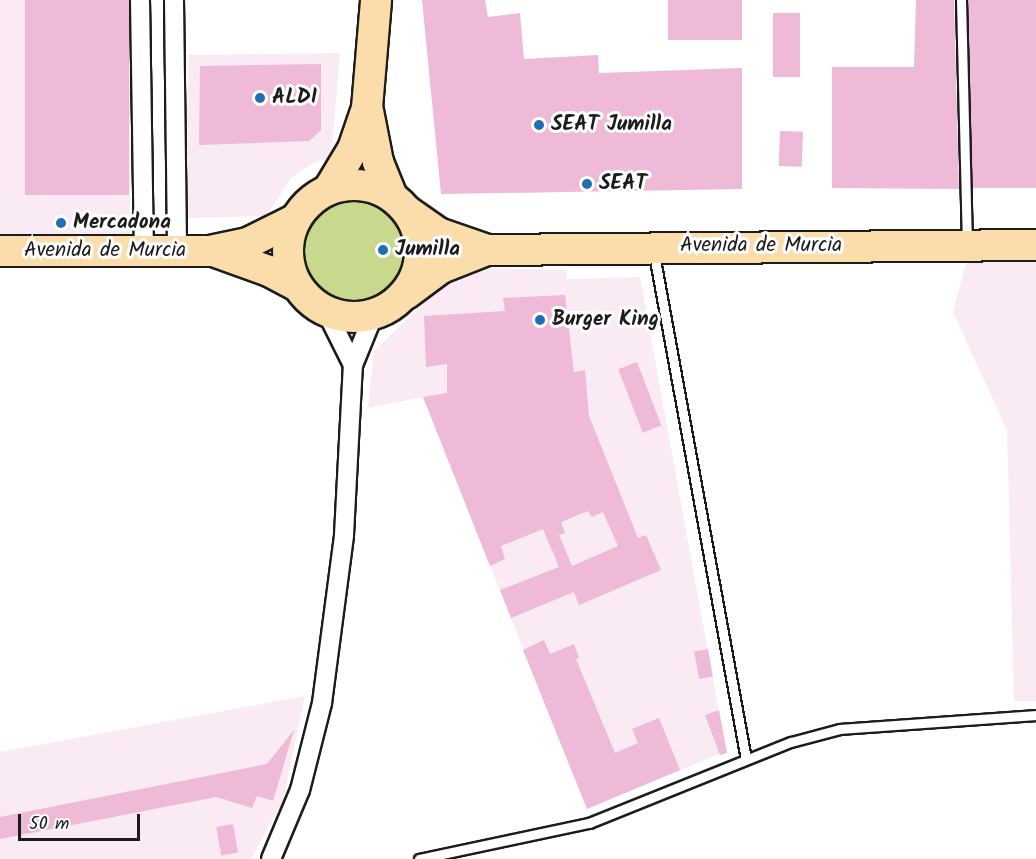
<!DOCTYPE html>
<html>
<head>
<meta charset="utf-8">
<style>
	body { margin:0 }
	#map { position:relative; width:1036px; height:859px; overflow:hidden; background:#fff; font-family:Kalam,sans-serif }
	div>[style] { position:absolute }
	.built>* { inset:0; background:#faeaf3; transform-origin:0 0 }
	.green>* { inset:0; background:#c8d88d }
	.round { border-radius:50% }
	.building>* { inset:0; background:#eebad7; transform-origin:0 0 }
	.roads { filter:drop-shadow(2px 0 #1c1c1c) drop-shadow(-2px 0 #1c1c1c) drop-shadow(0 2px #1c1c1c) drop-shadow(0 -2px #1c1c1c) }
	.service>* { height:9px; margin:-4.5px; padding:0 4.5px; transform-origin:4.5px; border-radius:4.5px; background:#fff }
	.minor>* { height:18px; margin:-9px; padding:0 9px; transform-origin:9px; border-radius:9px; background:#fff }
	.primary>* { height:30px; margin:-15px; padding:0 15px; transform-origin:15px; border-radius:15px; background:#fbddab }
	.primary>.ring { margin:-15px; padding:0; box-sizing:content-box; background:none; border:30px solid #fbddab; border-radius:50% }
	.dots>* { width:16px; height:16px; translate:-50% -50%; box-sizing:border-box; border:3px solid #fff; border-radius:50% }
	span { translate:-50% -50%; white-space:nowrap; text-align:center; line-height:1.15; -webkit-text-stroke:6px #fff; paint-order:stroke }
	.poi-label { font-size:21px; color:#1c1c1c; font-weight:700 }
	.left { translate:0 -50%; text-align:left }
	.street-label { font-size:21px; color:#1c1c1c }
	.scale { position:absolute; left:18px; top:814px; width:122px; height:27px; box-sizing:border-box; border:3px solid #1c1c1c; border-top:0; padding-left:8px; font-size:18px; line-height:21px; white-space:nowrap; color:#1c1c1c; -webkit-text-stroke:4px #fff; paint-order:stroke }
</style>
</head>
<body>
<div id="map">
	<div class="built">
		<i style="left:0;top:0;width:130px;height:237px"></i>
		<i style="clip-path:polygon(340px 53px,331px 158px,315px 162px,292px 177px,266px 216px,187px 218px,188px 55px)"></i>
		<i style="clip-path:polygon(1036px 258px,1036px 701px,1014px 701px,1007px 430px,953px 312px,967px 260px)"></i>
		<i style="clip-path:polygon(468px 268px,566px 270px,567px 279px,640px 277px,726px 751px,587px 809px,423px 397px,368px 408px,374px 351px,455px 273px)"></i>
		<i style="clip-path:polygon(305px 696px,283px 801px,251px 859px,0 859px,0 752px)"></i>
	</div>
	<div class="green">
		<i class="round" style="left:300px;top:196px;width:110px;height:110px"></i>
	</div>
	<div class="building">
		<i style="left:25px;top:0;width:104px;height:195px"></i>
		<i style="clip-path:polygon(422px 0,485px 0,488px 17px,520px 13px,524px 59px,598px 55px,599px 73px,742px 68px,742px 189px,441px 194px)"></i>
		<i style="left:668px;top:0;width:74px;height:40px"></i>
		<i style="clip-path:polygon(916px 0,954px 0,959px 189px,832px 188px,832px 67px,914px 67px)"></i>
		<i style="left:968px;top:0;width:68px;height:188px"></i>
		<i style="left:800px;top:13px;width:64px;height:27px;rotate:90deg"></i>
		<i style="clip-path:polygon(321px 64px,321px 130px,309px 141px,199px 145px,200px 66px)"></i>
		<i style="left:780px;top:131px;width:23px;height:35px;rotate:2deg"></i>
		<i style="clip-path:polygon(evenodd,565px 295px,574px 372px,585px 370px,589px 416px,638px 538px,646px 535px,661px 570px,579px 605px,574px 592px,511px 618px,500px 590px,559px 567px,543px 529px,501px 546px,505px 559px,490px 566px,423px 397px,447px 393px,447px 364px,426px 367px,424px 316px,505px 311px,503px 298px,565px 295px,588px 511px,592px 517px,603px 512px,618px 546px,572px 566px,559px 535px,565px 533px,561px 522px,588px 511px)"></i>
		<i style="left:637px;top:362px;width:68px;height:20px;rotate:69deg"></i>
		<i style="clip-path:polygon(544px 640px,550px 654px,574px 644px,579px 658px,576px 659px,615px 753px,638px 743px,632px 729px,659px 718px,680px 770px,587px 809px,523px 650px)"></i>
		<i style="left:708px;top:649px;width:28px;height:14px;rotate:80deg"></i>
		<i style="clip-path:polygon(719px 710px,727px 753px,720px 755px,705px 715px)"></i>
		<i style="clip-path:polygon(294px 730px,273px 801px,257px 796px,252px 808px,216px 797px,0 839px,0 817px,267px 764px)"></i>
		<i style="left:233px;top:824px;width:29px;height:17px;rotate:80deg"></i>
	</div>
	<div class="roads">
		<div class="service">
			<i style="left:961px;top:0;width:241px;rotate:88.6deg"></i>
			<i style="left:654px;top:254px;width:513px;rotate:79.68deg"></i>
			<i style="left:419px;top:859px;width:174px;rotate:-12deg"></i>
			<i style="left:589px;top:823px;width:218px;rotate:-21.9deg"></i>
			<i style="left:791px;top:742px;width:51px;rotate:-14.9deg"></i>
			<i style="left:840px;top:729px;width:196px;rotate:-4.1deg"></i>
		</div>
		<div class="minor">
			<i style="left:140px;top:0;width:250px;rotate:89.1deg"></i>
			<i style="left:174px;top:0;width:251px;rotate:89.3deg"></i>
			<i style="left:327px;top:313px;width:58px;rotate:63.4deg"></i>
			<i style="left:271px;top:859px;width:75px;rotate:-67.2deg"></i>
			<i style="left:300px;top:790px;width:90px;rotate:-75.8deg"></i>
			<i style="left:322px;top:703px;width:169px;rotate:-82.5deg"></i>
			<i style="left:344px;top:535px;width:170px;rotate:-87deg"></i>
			<i style="left:353px;top:365px;width:53px;rotate:-67.8deg"></i>
		</div>
		<div class="primary">
			<i style="left:368px;top:111px;width:52px;rotate:78.9deg"></i>
			<i style="left:378px;top:162px;width:37px;rotate:68deg"></i>
			<i class="ring" style="left:288px;top:185px;width:102px;height:102px"></i>
			<i style="left:329px;top:189px;width:47px;rotate:-59deg"></i>
			<i style="left:353px;top:149px;width:43px;rotate:-71.1deg"></i>
			<i style="left:367px;top:108px;width:108px;rotate:-85.2deg"></i>
			<i style="left:407px;top:211px;width:38px;rotate:35deg"></i>
			<i style="left:438px;top:233px;width:52px;rotate:19.1deg"></i>
			<i style="left:487px;top:250px;width:549px;rotate:-0.52deg"></i>
			<i style="left:0;top:251px;width:210px"></i>
			<i style="left:210px;top:251px;width:39px;rotate:-12deg"></i>
			<i style="left:248px;top:243px;width:54px;rotate:-26.6deg"></i>
			<i style="left:213px;top:251px;width:59px;rotate:19.7deg"></i>
			<i style="left:269px;top:271px;width:32px;rotate:28deg"></i>
			<i style="left:406px;top:294px;width:44px;rotate:-36.6deg"></i>
			<i style="left:441px;top:268px;width:49px;rotate:-21.4deg"></i>
		</div>
	</div>
	<div class="dots">
		<i style="left:260px;top:98px;background:#1f6fb2"></i>
		<i style="left:539px;top:125px;background:#1f6fb2"></i>
		<i style="left:587px;top:184px;background:#1f6fb2"></i>
		<i style="left:61px;top:223px;background:#1f6fb2"></i>
		<i style="left:383px;top:250px;background:#1f6fb2"></i>
		<i style="left:540px;top:320px;background:#1f6fb2"></i>
	</div>
	<div class="poi-label">
		<span class="left" style="left:272px;top:98px">ALDI</span>
		<span class="left" style="left:551px;top:125px">SEAT Jumilla</span>
		<span class="left" style="left:599px;top:184px">SEAT</span>
		<span class="left" style="left:73px;top:223px">Mercadona</span>
		<span class="left" style="left:395px;top:250px">Jumilla</span>
		<span class="left" style="left:552px;top:320px">Burger King</span>
	</div>
	<div class="street-label">
		<span style="left:761px;top:246px">Avenida de Murcia</span>
		<span style="left:105px;top:251px">Avenida de Murcia</span>
	</div>
	<div class="scale">50 m</div>
</div>
</body>
</html>
